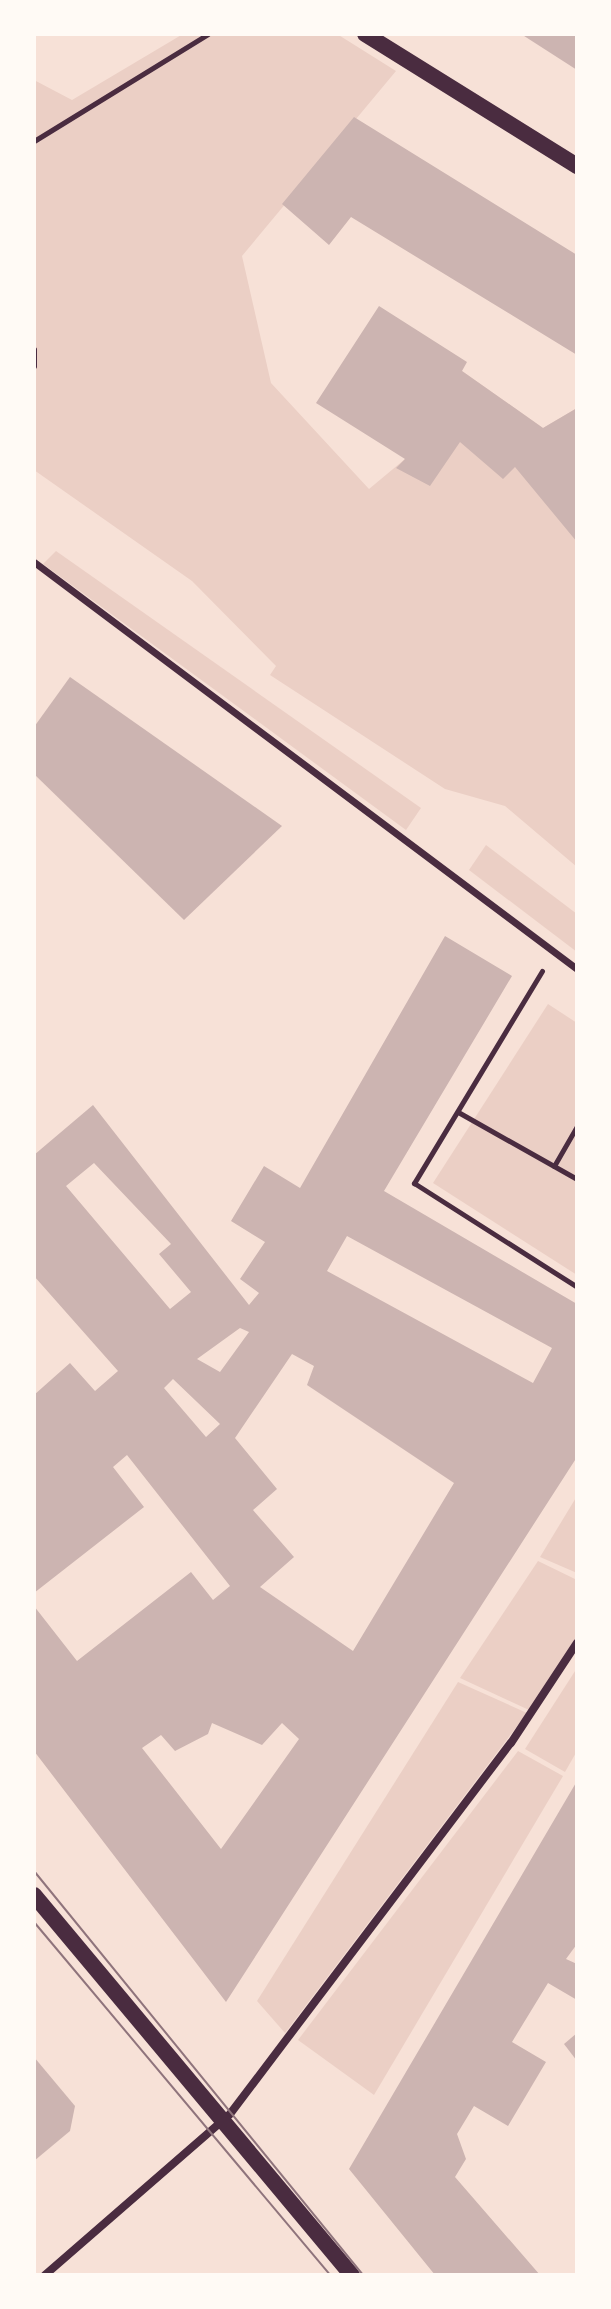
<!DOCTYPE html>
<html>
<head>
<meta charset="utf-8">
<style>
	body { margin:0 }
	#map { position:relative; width:611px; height:2309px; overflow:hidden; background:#f7e1d7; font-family:"Open Sans",sans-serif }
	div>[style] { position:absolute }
	.green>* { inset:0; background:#ebcfc5 }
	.building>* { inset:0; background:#ccb4b1 }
	.path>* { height:5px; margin:-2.5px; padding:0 2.5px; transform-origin:2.5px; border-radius:2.5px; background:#4a2c40 }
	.pedestrian>* { height:7px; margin:-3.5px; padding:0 3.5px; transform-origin:3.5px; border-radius:3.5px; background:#4a2c40 }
	.minor>* { height:8px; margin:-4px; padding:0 4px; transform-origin:4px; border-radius:4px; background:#4a2c40 }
	.secondary>* { height:16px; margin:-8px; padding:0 8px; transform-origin:8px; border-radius:8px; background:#4a2c40 }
	.tram>* { height:2px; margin:-1px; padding:0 1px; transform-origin:1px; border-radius:1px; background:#8f747c }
	span { translate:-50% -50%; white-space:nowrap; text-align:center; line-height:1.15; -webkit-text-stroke:6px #fffaf5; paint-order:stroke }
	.frame { position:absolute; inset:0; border:36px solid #fffaf5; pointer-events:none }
</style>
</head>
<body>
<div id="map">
	<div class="green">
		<i style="clip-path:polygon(183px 34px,337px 34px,396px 71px,242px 256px,271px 383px,369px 489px,405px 459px,462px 371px,543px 428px,577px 408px,577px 867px,505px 806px,445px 789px,270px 675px,276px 666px,192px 581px,34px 470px,34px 80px,72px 100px)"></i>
		<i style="clip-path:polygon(56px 551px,421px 808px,406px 830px,43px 564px)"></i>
		<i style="clip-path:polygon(486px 845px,577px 914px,577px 952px,469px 870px)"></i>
		<i style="clip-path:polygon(548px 1004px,577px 1023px,577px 1275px,433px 1183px)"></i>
		<i style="clip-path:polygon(577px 1496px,577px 1573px,540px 1557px)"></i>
		<i style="clip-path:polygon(538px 1561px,577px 1580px,577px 1639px,529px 1710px,460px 1678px)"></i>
		<i style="clip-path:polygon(577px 1668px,577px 1751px,565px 1772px,525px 1749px)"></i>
		<i style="clip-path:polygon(458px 1682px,527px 1713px,285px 2033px,257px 2001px)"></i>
		<i style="clip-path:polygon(518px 1751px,563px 1776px,374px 2095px,298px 2040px)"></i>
	</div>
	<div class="building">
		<i style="clip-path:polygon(521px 34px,577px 34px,577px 70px)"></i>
		<i style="clip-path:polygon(354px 117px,577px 255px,577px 355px,351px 217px,329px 245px,282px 204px)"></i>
		<i style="clip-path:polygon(379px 306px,467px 362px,462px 371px,543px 428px,577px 408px,577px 542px,515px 467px,503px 479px,460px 442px,430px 486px,396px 468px,405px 459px,316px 403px)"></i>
		<i style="clip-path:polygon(70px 677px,282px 826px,184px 920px,34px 774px,34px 727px)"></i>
		<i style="clip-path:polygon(evenodd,445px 936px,512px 976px,384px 1191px,577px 1304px,577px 1457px,226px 2002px,34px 1751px,34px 1606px,77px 1661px,191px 1572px,213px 1600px,230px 1586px,127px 1455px,113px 1467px,144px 1507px,34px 1593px,34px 1395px,70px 1363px,95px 1391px,118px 1371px,34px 1276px,34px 1155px,93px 1105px,249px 1305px,259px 1293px,240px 1279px,265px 1242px,231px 1221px,264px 1166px,300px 1188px,445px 936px,94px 1163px,171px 1244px,159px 1254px,191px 1292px,170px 1309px,66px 1186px,94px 1163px,445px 936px,347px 1236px,552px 1348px,533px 1383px,327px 1271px,347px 1236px,445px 936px,240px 1328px,249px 1332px,220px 1372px,197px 1359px,240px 1328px,445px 936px,292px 1354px,314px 1366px,307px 1385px,454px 1483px,353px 1651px,260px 1587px,294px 1557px,253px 1510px,277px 1489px,235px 1438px,292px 1354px,445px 936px,173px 1379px,220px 1424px,206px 1437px,164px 1388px,173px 1379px,445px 936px,212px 1723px,262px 1745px,282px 1723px,299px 1739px,221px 1849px,142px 1748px,161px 1735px,175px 1751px,208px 1734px,212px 1723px)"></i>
		<i style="clip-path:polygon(577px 1781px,577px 1944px,566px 1959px,577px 1964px,577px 2000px,548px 1983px,512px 2042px,546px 2062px,508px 2126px,474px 2106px,457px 2134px,466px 2159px,455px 2177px,540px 2275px,435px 2275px,349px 2169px)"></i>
		<i style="clip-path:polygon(577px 2033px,577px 2061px,564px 2044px)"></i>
		<i style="clip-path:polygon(34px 2057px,75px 2106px,70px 2131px,34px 2161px)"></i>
	</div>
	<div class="path">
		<i style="left:34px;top:141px;width:204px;rotate:-31.6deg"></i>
		<i style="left:34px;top:349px;width:17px;rotate:90deg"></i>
		<i style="left:542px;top:971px;width:248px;rotate:121.1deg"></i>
		<i style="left:414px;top:1183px;width:193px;rotate:32.5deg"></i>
		<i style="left:458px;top:1112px;width:137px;rotate:29.4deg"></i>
		<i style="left:554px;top:1166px;width:46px;rotate:-60.1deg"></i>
	</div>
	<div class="pedestrian">
		<i style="left:34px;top:562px;width:679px;rotate:36.85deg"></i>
	</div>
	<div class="minor">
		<i style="left:45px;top:2275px;width:245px;rotate:-41deg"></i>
		<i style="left:230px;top:2114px;width:465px;rotate:-52.9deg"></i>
		<i style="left:511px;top:1743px;width:120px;rotate:-56.6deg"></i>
	</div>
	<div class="secondary">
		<i style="left:365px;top:34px;width:250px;rotate:31.9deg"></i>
		<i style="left:34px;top:1895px;width:496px;rotate:50.1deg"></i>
	</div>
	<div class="tram">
		<i style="left:34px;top:1871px;width:521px;rotate:50.84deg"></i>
		<i style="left:34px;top:1922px;width:461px;rotate:50deg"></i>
	</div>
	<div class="frame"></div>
</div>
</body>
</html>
